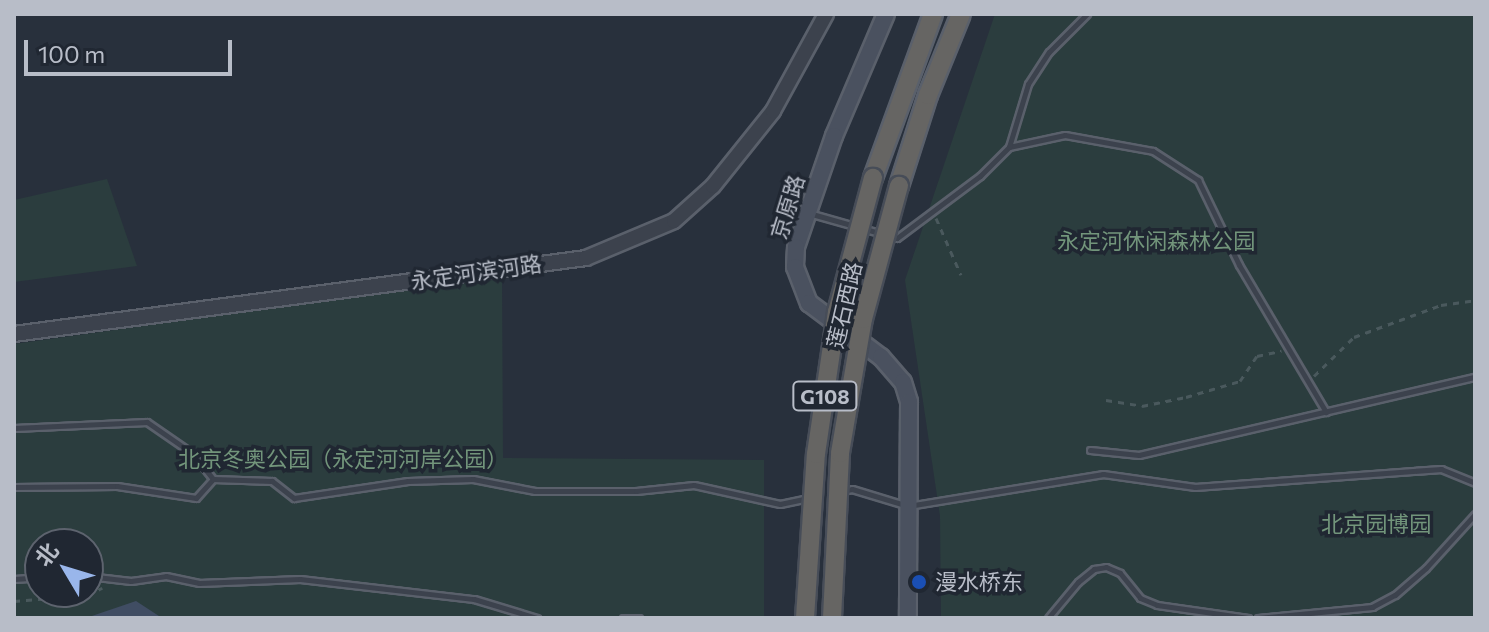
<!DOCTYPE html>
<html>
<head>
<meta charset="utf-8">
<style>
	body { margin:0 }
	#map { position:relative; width:1489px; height:632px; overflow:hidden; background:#28303c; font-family:Commissioner,"Noto Sans SC",sans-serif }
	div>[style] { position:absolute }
	.green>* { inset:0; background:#2b3d3e }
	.water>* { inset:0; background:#404d63 }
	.path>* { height:3px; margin-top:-1.5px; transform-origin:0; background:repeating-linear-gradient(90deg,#4a595d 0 6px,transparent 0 12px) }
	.roads { filter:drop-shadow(2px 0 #5a606b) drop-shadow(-2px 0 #5a606b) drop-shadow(0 2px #5a606b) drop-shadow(0 -2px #5a606b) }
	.service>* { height:5px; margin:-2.5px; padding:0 2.5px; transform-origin:2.5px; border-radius:2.5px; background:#3c424d }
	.tertiary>* { height:14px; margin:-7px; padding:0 7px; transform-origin:7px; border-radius:7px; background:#3c424d }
	.secondary>* { height:16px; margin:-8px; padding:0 8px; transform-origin:8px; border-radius:8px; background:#4a515f }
	.trunk>* { height:18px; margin:-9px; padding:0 9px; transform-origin:9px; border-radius:9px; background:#666563 }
	.bridges { filter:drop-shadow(2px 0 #474d58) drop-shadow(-2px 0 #474d58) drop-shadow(0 2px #474d58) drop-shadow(0 -2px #474d58) }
	.trunk-bridge>* { height:18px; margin:-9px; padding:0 9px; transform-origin:9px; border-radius:9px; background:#666563 }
	.dots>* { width:22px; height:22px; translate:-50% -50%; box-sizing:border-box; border:4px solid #202732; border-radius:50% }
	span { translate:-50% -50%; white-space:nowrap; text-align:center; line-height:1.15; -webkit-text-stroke:7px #202732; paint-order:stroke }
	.shield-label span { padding:2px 6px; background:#202732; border:2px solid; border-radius:6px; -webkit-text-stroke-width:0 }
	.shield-label { font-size:20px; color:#b8bdc8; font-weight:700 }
	.street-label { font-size:22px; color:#b8bdc8 }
	.park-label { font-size:22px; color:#72957b }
	.poi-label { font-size:22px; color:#b8bdc8 }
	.left { translate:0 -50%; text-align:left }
	.frame { position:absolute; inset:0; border:16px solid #b8bdc8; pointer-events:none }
	.north { position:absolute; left:24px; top:528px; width:80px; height:80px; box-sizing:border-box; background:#202732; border:2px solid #5d636e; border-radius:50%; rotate:308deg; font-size:22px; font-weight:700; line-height:32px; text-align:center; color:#b8bdc8 }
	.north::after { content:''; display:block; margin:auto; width:28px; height:36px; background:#99b6eb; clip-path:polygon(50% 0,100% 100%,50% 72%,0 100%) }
	.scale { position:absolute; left:24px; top:40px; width:208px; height:36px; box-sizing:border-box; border:4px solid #b8bdc8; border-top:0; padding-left:10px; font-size:24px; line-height:28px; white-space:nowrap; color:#b8bdc8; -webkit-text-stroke:6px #202732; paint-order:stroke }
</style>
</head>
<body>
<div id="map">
	<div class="green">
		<i style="clip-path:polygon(995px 14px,1475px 14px,1475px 618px,941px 618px,940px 516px,905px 280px)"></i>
		<i style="clip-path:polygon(107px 179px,137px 266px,14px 282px,14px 200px)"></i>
		<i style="clip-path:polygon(evenodd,502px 276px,503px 458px,764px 460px,764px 618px,14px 618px,14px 344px,502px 276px,40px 544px,88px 544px,88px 592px,40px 592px,40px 544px)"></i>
	</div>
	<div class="water">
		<i style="clip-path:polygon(136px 601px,162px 618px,86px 618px)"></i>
	</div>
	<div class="path">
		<i style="left:936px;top:218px;width:62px;rotate:66.3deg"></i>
		<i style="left:1314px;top:376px;width:56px;rotate:-44.3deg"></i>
		<i style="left:1354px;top:337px;width:93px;rotate:-20.2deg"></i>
		<i style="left:1441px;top:305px;width:34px;rotate:-8deg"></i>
		<i style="left:1106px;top:400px;width:36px;rotate:9deg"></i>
		<i style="left:1142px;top:406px;width:45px;rotate:-11.6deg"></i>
		<i style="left:1186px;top:397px;width:56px;rotate:-16.5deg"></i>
		<i style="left:1240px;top:381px;width:30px;rotate:-56deg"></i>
		<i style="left:1257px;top:356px;width:25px;rotate:-12deg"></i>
		<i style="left:14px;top:601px;width:74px;rotate:-4.6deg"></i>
		<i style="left:88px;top:595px;width:16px;rotate:-27deg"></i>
	</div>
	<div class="roads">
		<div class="service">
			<i style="left:1009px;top:147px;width:57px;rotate:-12.1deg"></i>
			<i style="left:1065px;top:135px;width:89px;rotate:10.3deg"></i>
			<i style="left:1153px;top:151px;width:54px;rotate:32.8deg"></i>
			<i style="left:1198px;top:180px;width:94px;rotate:64.2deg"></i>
			<i style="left:1239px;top:265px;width:171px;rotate:59.4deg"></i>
			<i style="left:812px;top:214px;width:88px;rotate:15.8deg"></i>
			<i style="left:897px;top:238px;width:104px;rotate:-36.8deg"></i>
			<i style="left:980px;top:176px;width:41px;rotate:-45deg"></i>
			<i style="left:1009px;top:147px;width:66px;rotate:-73.2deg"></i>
			<i style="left:1028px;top:84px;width:38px;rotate:-57deg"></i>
			<i style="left:1049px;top:52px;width:54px;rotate:-45deg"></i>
			<i style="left:14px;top:428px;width:133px;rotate:-2.6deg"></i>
			<i style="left:147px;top:422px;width:55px;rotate:34.6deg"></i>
			<i style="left:192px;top:453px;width:33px;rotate:51deg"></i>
			<i style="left:1090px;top:450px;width:49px;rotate:5.8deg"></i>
			<i style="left:1139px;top:455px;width:345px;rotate:-13.1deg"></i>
			<i style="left:14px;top:487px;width:103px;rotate:-0.6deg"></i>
			<i style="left:117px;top:486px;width:80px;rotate:8.6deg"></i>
			<i style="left:196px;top:498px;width:25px;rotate:-48deg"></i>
			<i style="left:213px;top:479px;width:59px;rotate:1.9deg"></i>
			<i style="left:272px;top:481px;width:28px;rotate:38deg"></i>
			<i style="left:294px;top:498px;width:115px;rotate:-8.5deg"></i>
			<i style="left:408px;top:481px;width:65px;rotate:-1.8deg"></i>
			<i style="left:473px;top:479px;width:63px;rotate:11deg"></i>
			<i style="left:535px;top:491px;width:101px"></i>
			<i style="left:636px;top:491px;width:58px;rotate:-5.9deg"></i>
			<i style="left:694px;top:485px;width:88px;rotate:12.5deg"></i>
			<i style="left:780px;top:504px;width:29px;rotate:-12deg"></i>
			<i style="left:842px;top:491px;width:10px;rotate:-11deg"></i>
			<i style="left:852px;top:489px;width:59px;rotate:16.9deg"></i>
			<i style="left:908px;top:506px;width:198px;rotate:-9.3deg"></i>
			<i style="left:1103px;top:474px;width:93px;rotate:8deg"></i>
			<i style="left:1195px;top:487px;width:247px;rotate:-4.2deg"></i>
			<i style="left:1441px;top:469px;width:37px;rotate:22deg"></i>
			<i style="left:88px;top:576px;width:43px;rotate:6.6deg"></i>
			<i style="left:131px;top:581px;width:35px;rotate:-8deg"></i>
			<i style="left:166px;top:576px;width:34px;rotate:12deg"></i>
			<i style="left:199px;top:583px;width:101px;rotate:-2.3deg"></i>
			<i style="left:300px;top:579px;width:175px;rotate:6.6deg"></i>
			<i style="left:474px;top:599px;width:66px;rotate:16.8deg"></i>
			<i style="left:14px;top:579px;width:26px;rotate:-4deg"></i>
			<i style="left:623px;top:618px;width:16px"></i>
			<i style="left:1048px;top:618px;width:47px;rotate:-50.2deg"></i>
			<i style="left:1078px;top:582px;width:21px;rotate:-39deg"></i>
			<i style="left:1094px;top:569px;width:12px;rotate:-9deg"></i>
			<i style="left:1106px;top:567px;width:15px;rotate:23deg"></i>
			<i style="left:1120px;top:573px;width:32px;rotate:51deg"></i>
			<i style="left:1140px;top:598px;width:18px;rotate:22deg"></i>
			<i style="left:1157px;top:605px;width:92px;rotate:8.1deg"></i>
			<i style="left:1258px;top:618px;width:115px;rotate:-5.5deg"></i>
			<i style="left:1372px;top:607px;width:26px;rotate:-28deg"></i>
			<i style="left:1395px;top:595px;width:41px;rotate:-41.1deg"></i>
			<i style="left:1426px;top:568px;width:73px;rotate:-47.8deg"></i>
		</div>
		<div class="tertiary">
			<i style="left:14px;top:334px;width:577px;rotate:-7.57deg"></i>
			<i style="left:586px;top:258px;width:95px;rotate:-22.8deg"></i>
			<i style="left:674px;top:221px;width:52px;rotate:-41.9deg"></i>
			<i style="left:713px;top:186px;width:96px;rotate:-51.3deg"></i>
			<i style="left:773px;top:111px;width:111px;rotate:-61.3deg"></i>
		</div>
		<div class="secondary">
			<i style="left:886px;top:14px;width:133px;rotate:113.1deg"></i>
			<i style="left:834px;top:136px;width:117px;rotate:108.9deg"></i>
			<i style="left:796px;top:247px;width:20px;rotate:93deg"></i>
			<i style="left:795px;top:267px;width:39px;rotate:69deg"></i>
			<i style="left:809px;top:303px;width:90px;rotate:36.9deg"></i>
			<i style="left:881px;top:357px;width:33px;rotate:49deg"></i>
			<i style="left:903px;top:382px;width:21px;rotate:73deg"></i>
			<i style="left:909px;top:402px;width:216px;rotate:90.3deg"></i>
		</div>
		<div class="trunk">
			<i style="left:873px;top:178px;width:175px;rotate:-69.9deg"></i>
			<i style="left:899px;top:186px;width:96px;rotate:-72.3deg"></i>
			<i style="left:928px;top:95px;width:87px;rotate:-67.8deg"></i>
		</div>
	</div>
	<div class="bridges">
		<div class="trunk-bridge">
			<i style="left:805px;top:618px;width:164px;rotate:-86.2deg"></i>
			<i style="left:816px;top:454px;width:144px;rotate:-81.6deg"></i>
			<i style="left:837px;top:312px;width:139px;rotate:-75deg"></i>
			<i style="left:832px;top:618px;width:165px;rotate:-87.2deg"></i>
			<i style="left:840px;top:453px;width:136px;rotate:-80.3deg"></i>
			<i style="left:863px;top:319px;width:138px;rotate:-74.9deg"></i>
		</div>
	</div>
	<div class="dots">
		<i style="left:919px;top:582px;background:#1a4fb4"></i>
	</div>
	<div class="shield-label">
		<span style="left:825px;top:396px">G108</span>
	</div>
	<div class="street-label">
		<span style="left:787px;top:207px;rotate:-73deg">京原路</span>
		<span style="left:476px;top:272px;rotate:-8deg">永定河滨河路</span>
		<span style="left:844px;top:305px;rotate:-77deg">莲石西路</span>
	</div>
	<div class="park-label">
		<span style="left:1156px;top:241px">永定河休闲森林公园</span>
		<span style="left:343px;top:459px">北京冬奥公园（永定河河岸公园）</span>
		<span style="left:1376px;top:524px">北京园博园</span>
	</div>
	<div class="poi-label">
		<span class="left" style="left:935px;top:582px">漫水桥东</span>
	</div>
	<div class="frame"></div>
	<div class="north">北</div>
	<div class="scale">100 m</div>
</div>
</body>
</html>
